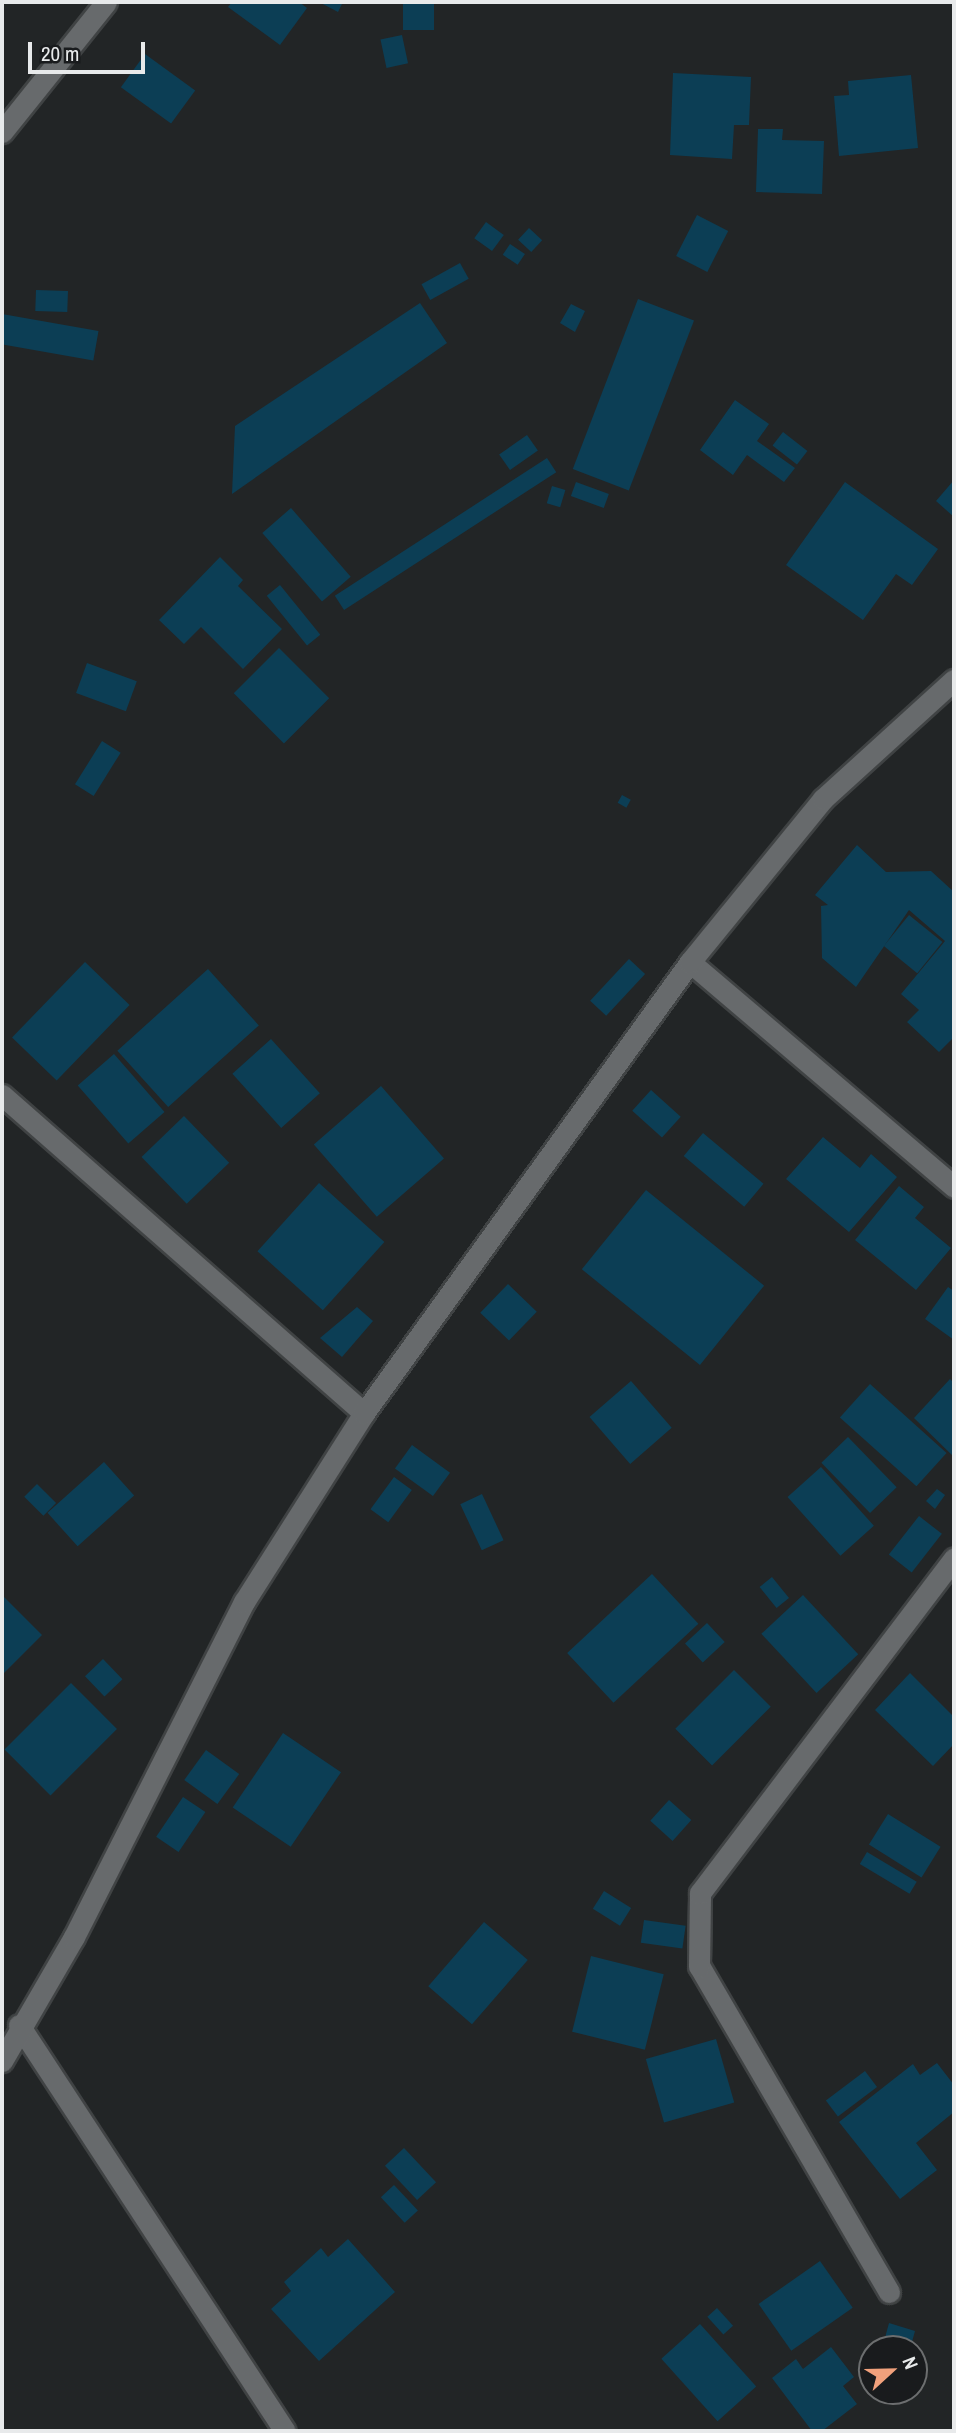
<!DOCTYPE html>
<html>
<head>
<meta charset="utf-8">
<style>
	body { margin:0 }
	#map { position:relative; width:956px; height:2433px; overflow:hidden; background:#222526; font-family:"Archivo Narrow",sans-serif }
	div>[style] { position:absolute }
	.building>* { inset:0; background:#0c3e55; transform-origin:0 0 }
	.roads { filter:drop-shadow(2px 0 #404344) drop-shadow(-2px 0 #404344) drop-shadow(0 2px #404344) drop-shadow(0 -2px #404344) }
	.minor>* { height:21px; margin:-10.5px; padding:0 10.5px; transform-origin:10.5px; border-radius:10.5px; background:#676a6c }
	span { translate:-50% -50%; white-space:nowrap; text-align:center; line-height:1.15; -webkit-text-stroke:6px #191b1d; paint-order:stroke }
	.frame { position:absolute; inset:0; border:4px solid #e8eaeb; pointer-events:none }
	.north { position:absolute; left:858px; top:2335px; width:70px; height:70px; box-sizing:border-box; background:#191b1d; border:2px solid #6c6e6f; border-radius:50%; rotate:68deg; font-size:19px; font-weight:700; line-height:28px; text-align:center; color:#e8eaeb }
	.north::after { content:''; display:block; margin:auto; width:24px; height:32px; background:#f1a17c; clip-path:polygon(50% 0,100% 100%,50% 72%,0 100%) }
	.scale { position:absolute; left:28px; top:42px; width:117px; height:32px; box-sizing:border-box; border:4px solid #e8eaeb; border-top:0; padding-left:9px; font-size:21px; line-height:24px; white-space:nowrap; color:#e8eaeb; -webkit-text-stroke:5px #191b1d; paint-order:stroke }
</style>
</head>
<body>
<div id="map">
	<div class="building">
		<i style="clip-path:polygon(232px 2px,299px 2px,307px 8px,280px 45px,228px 7px)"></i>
		<i style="clip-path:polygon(319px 2px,343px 2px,338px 12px)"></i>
		<i style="left:403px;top:2px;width:31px;height:28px"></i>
		<i style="left:402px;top:35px;width:29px;height:22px;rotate:78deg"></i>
		<i style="left:145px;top:54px;width:62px;height:41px;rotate:36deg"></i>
		<i style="clip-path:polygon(673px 73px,751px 77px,749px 125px,734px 125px,732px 159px,670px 155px)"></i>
		<i style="clip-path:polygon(911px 75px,918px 148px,839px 156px,834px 96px,849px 95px,848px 81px)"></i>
		<i style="clip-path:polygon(758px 129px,783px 129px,782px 140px,824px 141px,822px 194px,756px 192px)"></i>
		<i style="left:697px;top:215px;width:35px;height:46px;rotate:27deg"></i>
		<i style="left:486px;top:222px;width:22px;height:20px;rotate:36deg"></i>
		<i style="left:529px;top:228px;width:18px;height:16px;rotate:43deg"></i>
		<i style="left:510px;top:244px;width:18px;height:13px;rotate:34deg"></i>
		<i style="left:460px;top:263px;width:18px;height:44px;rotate:61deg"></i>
		<i style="left:36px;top:290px;width:32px;height:21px;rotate:2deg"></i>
		<i style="left:638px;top:299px;width:60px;height:182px;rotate:21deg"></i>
		<i style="clip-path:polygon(420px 303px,447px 343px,232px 494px,235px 426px)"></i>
		<i style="clip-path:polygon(571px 304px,585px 311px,575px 332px,560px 323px)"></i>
		<i style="left:2px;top:314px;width:98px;height:30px;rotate:10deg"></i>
		<i style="clip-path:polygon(735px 400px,769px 424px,757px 441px,795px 468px,784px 482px,747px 455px,733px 475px,700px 450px)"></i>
		<i style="left:783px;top:432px;width:31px;height:17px;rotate:38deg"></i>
		<i style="left:527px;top:435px;width:19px;height:34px;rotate:55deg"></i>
		<i style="left:547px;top:458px;width:17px;height:253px;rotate:57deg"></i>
		<i style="clip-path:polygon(954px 480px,954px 517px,936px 501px)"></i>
		<i style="left:576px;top:482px;width:35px;height:15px;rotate:20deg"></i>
		<i style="clip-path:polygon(845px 482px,938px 549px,912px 585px,896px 574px,863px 620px,786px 565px)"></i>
		<i style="left:552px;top:486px;width:14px;height:18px;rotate:17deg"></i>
		<i style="left:291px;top:508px;width:91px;height:38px;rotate:49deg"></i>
		<i style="clip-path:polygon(220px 557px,243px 580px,238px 586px,282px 629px,243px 669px,201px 627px,184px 644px,159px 620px)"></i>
		<i style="left:280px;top:585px;width:64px;height:17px;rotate:51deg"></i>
		<i style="left:279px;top:648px;width:71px;height:64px;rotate:45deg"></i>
		<i style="left:87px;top:663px;width:53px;height:32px;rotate:20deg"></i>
		<i style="left:102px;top:741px;width:22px;height:51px;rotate:32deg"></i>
		<i style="left:622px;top:795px;width:10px;height:9px;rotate:29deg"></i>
		<i style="clip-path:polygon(857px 845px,886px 872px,931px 871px,954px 892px,954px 1037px,939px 1052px,907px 1022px,919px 1010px,901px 994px,945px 941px,909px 910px,856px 987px,822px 958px,821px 906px,828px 905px,815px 895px)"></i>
		<i style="left:909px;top:915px;width:43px;height:40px;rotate:39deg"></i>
		<i style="left:629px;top:959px;width:22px;height:57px;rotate:43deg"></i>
		<i style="left:85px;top:962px;width:62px;height:105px;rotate:44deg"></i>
		<i style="left:208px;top:969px;width:76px;height:122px;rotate:48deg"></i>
		<i style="left:271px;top:1039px;width:73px;height:52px;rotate:48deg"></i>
		<i style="left:114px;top:1054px;width:77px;height:48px;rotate:49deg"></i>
		<i style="left:381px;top:1086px;width:96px;height:89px;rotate:49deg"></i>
		<i style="left:651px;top:1090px;width:40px;height:28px;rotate:42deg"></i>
		<i style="left:184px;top:1116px;width:65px;height:59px;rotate:46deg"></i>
		<i style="left:703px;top:1133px;width:79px;height:30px;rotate:40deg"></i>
		<i style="clip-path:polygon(823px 1137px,860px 1168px,871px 1154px,897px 1177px,849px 1232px,786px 1179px)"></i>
		<i style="left:319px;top:1183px;width:88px;height:92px;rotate:42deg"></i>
		<i style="clip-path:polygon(899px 1186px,924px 1207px,915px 1218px,951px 1248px,916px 1290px,855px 1240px)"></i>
		<i style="left:646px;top:1190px;width:152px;height:102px;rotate:39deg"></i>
		<i style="left:508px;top:1284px;width:40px;height:40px;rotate:44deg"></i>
		<i style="clip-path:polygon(948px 1287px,954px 1291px,954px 1340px,925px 1319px)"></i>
		<i style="clip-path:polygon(357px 1307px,373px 1321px,342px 1357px,320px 1338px)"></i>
		<i style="clip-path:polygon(950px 1379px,954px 1383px,954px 1457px,914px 1418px)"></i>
		<i style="left:631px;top:1381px;width:62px;height:55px;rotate:49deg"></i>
		<i style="left:870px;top:1384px;width:103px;height:45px;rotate:42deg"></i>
		<i style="left:848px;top:1437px;width:70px;height:37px;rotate:46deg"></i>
		<i style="left:412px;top:1445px;width:47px;height:29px;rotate:36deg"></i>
		<i style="left:104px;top:1462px;width:45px;height:76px;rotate:48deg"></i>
		<i style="left:821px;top:1467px;width:79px;height:45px;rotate:48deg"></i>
		<i style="left:394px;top:1477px;width:22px;height:40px;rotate:36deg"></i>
		<i style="left:37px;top:1484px;width:27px;height:18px;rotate:45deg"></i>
		<i style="clip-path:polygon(937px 1489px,945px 1495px,935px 1509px,926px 1501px)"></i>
		<i style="left:482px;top:1494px;width:51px;height:24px;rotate:65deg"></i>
		<i style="left:919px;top:1516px;width:29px;height:49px;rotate:38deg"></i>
		<i style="left:652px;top:1574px;width:68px;height:116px;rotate:47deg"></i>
		<i style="left:772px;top:1577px;width:27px;height:16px;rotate:51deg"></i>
		<i style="clip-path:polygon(2px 1595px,42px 1635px,2px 1675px)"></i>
		<i style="left:803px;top:1595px;width:81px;height:57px;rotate:47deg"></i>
		<i style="left:707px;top:1623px;width:26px;height:30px;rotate:47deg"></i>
		<i style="left:103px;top:1659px;width:28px;height:25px;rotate:46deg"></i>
		<i style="left:734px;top:1670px;width:52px;height:83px;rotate:45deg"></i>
		<i style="clip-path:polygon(910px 1673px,954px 1717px,954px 1744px,933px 1766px,875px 1710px)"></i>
		<i style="left:71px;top:1683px;width:65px;height:94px;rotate:45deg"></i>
		<i style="left:283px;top:1733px;width:70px;height:90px;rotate:34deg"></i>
		<i style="left:206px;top:1750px;width:41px;height:37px;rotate:36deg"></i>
		<i style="left:183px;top:1797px;width:27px;height:48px;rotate:34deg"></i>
		<i style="left:669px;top:1800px;width:30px;height:28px;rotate:42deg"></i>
		<i style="left:888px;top:1814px;width:62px;height:36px;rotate:32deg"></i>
		<i style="left:867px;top:1852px;width:58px;height:14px;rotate:31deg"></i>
		<i style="left:604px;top:1891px;width:32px;height:21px;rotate:32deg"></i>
		<i style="left:644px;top:1920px;width:42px;height:23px;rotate:8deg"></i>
		<i style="left:484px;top:1922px;width:58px;height:85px;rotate:41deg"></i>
		<i style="left:591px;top:1956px;width:75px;height:78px;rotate:14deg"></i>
		<i style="left:716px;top:2039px;width:66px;height:73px;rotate:74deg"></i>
		<i style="clip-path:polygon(937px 2063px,954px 2085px,954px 2112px,916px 2143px,937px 2170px,900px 2199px,839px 2122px,913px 2064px,920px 2075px)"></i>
		<i style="left:865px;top:2071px;width:20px;height:49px;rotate:53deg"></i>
		<i style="left:404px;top:2148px;width:47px;height:26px;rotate:47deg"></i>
		<i style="left:394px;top:2185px;width:35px;height:18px;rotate:47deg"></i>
		<i style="clip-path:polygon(348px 2239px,395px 2292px,319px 2361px,271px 2309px,291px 2291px,284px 2282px,321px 2248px,328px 2257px)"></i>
		<i style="left:820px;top:2261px;width:57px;height:75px;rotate:55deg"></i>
		<i style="left:717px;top:2308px;width:24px;height:13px;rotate:48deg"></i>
		<i style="clip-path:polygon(889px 2323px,915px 2331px,910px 2349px,883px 2345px)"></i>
		<i style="left:700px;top:2324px;width:84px;height:52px;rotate:48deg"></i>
		<i style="clip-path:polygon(831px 2347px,854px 2377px,843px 2386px,857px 2404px,822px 2431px,812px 2431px,772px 2378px,796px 2359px,803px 2369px)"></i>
	</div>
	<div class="roads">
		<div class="minor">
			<i style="left:2px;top:132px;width:166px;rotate:-51.3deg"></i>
			<i style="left:690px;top:962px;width:347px;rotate:40.4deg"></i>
			<i style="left:2px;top:1095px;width:482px;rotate:41.3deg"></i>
			<i style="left:19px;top:2025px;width:485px;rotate:56.8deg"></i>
			<i style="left:2px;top:2061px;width:143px;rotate:-59.9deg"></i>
			<i style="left:74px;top:1937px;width:376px;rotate:-63.1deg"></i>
			<i style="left:244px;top:1602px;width:224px;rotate:-57.6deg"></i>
			<i style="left:364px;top:1413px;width:556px;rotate:-54.14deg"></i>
			<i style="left:690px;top:962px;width:210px;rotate:-50.8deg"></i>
			<i style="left:823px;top:799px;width:177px;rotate:-42.3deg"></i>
			<i style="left:889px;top:2292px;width:377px;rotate:-120.2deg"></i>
			<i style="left:699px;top:1966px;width:73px;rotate:-89.2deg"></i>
			<i style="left:700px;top:1893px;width:420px;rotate:-52.8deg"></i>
		</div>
	</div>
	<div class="frame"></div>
	<div class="north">N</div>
	<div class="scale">20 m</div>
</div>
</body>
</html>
